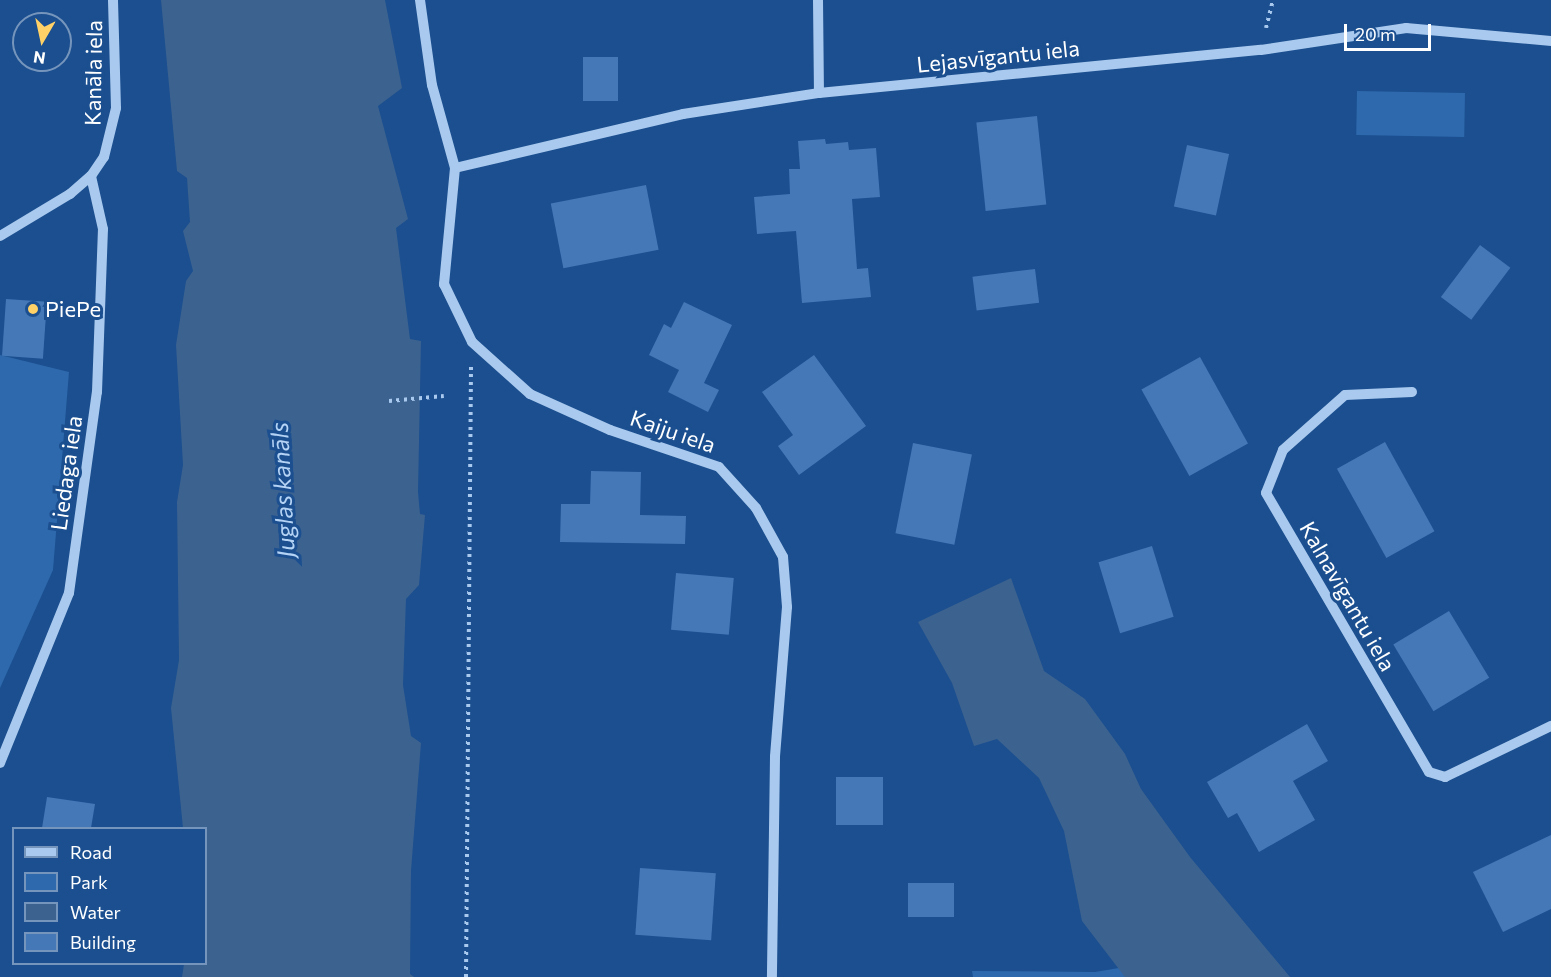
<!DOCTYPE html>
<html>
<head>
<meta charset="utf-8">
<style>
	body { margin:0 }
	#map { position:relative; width:1551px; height:977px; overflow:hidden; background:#1b4f8f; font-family:Commissioner,sans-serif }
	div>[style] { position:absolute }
	.green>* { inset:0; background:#2e69ad; transform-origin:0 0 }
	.water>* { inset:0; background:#3c6290 }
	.building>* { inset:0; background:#4478b7; transform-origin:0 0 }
	.path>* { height:4px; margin-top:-2px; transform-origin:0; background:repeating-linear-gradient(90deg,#a9c9ee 0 3px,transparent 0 7.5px) }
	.minor>* { height:10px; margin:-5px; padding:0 5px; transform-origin:5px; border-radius:5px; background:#a9c9ee }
	.dots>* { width:16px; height:16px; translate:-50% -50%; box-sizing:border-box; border:3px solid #1b4f8f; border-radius:50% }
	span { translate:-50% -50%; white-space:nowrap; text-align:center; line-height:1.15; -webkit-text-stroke:6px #1b4f8f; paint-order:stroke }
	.street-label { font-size:22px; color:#fff }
	.poi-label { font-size:22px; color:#fff }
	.left { translate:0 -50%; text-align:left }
	.water-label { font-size:24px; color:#b5d3f5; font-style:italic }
	.legend { position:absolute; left:12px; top:827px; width:195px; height:138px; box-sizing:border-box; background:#1b4f8f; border:2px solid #7695bc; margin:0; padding:8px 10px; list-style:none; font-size:18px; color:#fff }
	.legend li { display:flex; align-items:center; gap:12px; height:30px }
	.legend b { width:30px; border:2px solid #7695bc }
	.north { position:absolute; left:12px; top:12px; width:60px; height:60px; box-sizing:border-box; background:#1b4f8f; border:2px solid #7695bc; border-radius:50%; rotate:189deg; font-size:16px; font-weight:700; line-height:24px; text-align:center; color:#fff }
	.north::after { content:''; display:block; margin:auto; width:21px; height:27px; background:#ffd166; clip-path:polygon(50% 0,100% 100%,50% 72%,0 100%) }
	.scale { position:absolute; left:1344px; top:24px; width:87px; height:27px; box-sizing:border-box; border:3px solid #fff; border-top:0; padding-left:8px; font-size:18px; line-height:21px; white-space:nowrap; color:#fff; -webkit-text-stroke:4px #1b4f8f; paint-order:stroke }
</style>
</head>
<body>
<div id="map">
	<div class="green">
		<i style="left:1357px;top:91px;width:108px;height:44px;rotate:1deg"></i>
		<i style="clip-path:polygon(0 355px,69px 372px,53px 570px,0 688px)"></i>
		<i style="clip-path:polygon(1226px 950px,1262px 977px,973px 977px,972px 971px,1095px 972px)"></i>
	</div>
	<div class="water">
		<i style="clip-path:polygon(161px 0,385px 0,402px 88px,378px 106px,408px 219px,396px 228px,410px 339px,421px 341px,418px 492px,420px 514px,425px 515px,419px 585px,406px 599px,403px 685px,411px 736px,421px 743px,411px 871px,410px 974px,414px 977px,182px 977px,184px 964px,206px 964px,206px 828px,183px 828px,171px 708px,179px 660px,177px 502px,183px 465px,176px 345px,186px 281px,193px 271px,183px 231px,190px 222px,187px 178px,177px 171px)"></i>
		<i style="clip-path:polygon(1011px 578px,1044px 671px,1085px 699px,1125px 754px,1141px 789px,1190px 857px,1290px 977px,1125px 977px,1082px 921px,1064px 831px,1039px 778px,997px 739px,974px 746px,952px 683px,918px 622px)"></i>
	</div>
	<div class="building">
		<i style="left:583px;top:57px;width:35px;height:44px"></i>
		<i style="left:1037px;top:116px;width:89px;height:61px;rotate:84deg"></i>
		<i style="clip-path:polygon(825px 139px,826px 144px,848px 142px,849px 150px,876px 148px,880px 197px,852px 199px,857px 269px,868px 268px,871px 297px,802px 303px,796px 231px,757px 234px,754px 197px,790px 194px,789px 169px,800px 169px,798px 141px)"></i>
		<i style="left:1187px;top:145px;width:43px;height:63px;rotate:12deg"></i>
		<i style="left:646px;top:185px;width:66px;height:97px;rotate:79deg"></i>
		<i style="left:1480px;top:245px;width:38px;height:65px;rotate:37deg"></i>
		<i style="left:1035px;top:269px;width:34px;height:63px;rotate:83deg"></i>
		<i style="left:6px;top:299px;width:41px;height:57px;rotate:4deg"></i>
		<i style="clip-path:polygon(684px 302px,732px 325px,704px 383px,719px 390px,708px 412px,668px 392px,679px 370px,649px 355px,664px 324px,671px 328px)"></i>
		<i style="clip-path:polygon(814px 355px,866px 426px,799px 475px,778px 446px,793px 435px,762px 392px)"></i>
		<i style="left:1200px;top:357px;width:99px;height:67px;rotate:61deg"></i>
		<i style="left:1385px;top:442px;width:102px;height:55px;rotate:61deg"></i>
		<i style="left:913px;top:443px;width:60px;height:92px;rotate:11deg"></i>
		<i style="clip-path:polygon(591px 471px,641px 472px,640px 515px,686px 516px,685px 544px,560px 542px,561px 504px,590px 504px)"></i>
		<i style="left:1152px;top:546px;width:74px;height:56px;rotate:73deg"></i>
		<i style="left:676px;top:573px;width:58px;height:57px;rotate:5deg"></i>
		<i style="left:1449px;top:611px;width:78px;height:65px;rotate:59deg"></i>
		<i style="clip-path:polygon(1307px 724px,1328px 761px,1293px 781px,1315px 820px,1259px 852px,1237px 813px,1228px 818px,1207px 782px)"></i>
		<i style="left:836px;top:777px;width:47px;height:48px"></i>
		<i style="clip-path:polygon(47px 797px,95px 804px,91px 828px,42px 828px)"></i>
		<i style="clip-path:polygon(1551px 835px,1551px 909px,1503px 932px,1473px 872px)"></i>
		<i style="left:640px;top:868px;width:76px;height:67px;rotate:4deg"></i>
		<i style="left:908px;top:883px;width:46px;height:34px"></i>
	</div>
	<div class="path">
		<i style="left:1266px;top:28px;width:29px;rotate:-76deg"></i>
		<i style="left:389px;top:401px;width:55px;rotate:-5.2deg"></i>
		<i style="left:466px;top:977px;width:610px;rotate:-89.53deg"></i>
	</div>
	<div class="minor">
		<i style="left:420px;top:0;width:86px;rotate:82deg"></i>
		<i style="left:432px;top:85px;width:86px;rotate:74.5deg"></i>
		<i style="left:455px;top:168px;width:117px;rotate:95.4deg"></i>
		<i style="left:444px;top:284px;width:64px;rotate:64.2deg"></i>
		<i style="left:472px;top:342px;width:78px;rotate:41.9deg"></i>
		<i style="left:530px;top:394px;width:88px;rotate:24.2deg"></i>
		<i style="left:610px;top:430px;width:115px;rotate:18.7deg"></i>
		<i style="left:719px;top:467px;width:55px;rotate:47.9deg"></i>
		<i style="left:756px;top:508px;width:56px;rotate:61.1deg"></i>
		<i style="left:783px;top:557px;width:50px;rotate:85.4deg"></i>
		<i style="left:787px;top:607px;width:150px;rotate:94.6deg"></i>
		<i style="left:775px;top:757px;width:220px;rotate:90.8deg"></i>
		<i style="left:818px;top:0;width:93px;rotate:89.4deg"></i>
		<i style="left:455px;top:168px;width:234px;rotate:-13.3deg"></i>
		<i style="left:683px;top:114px;width:138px;rotate:-8.8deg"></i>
		<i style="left:819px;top:93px;width:444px;rotate:-5.6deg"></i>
		<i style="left:1261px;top:50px;width:147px;rotate:-8.6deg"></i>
		<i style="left:1406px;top:28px;width:146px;rotate:5.1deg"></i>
		<i style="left:0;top:236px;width:82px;rotate:-31deg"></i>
		<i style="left:70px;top:194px;width:28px;rotate:-41deg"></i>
		<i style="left:91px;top:176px;width:23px;rotate:-56deg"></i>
		<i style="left:104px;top:157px;width:50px;rotate:-76.2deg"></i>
		<i style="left:116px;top:108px;width:108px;rotate:-91.6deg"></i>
		<i style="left:1412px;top:392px;width:67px;rotate:177.4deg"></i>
		<i style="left:1345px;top:395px;width:83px;rotate:138.4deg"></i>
		<i style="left:1283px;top:450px;width:46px;rotate:111.6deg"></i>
		<i style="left:1266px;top:493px;width:323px;rotate:59.7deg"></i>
		<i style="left:1429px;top:772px;width:17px;rotate:17deg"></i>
		<i style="left:1445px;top:777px;width:118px;rotate:-25.7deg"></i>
		<i style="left:0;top:763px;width:183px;rotate:-67.9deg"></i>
		<i style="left:69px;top:593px;width:203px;rotate:-82.1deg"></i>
		<i style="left:97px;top:392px;width:163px;rotate:-87.9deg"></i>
		<i style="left:103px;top:229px;width:54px;rotate:-102.8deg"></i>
	</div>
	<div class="dots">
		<i style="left:33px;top:309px;background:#ffd166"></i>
	</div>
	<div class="street-label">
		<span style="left:998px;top:56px;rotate:-6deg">Lejasvīgantu iela</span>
		<span style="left:93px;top:73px;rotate:-89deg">Kanāla iela</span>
		<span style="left:673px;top:431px;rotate:19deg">Kaiju iela</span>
		<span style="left:66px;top:473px;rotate:-82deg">Liedaga iela</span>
		<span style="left:1348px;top:596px;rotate:60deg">Kalnavīgantu iela</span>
	</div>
	<div class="poi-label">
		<span class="left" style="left:45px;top:309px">PiePe</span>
	</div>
	<div class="water-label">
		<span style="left:282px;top:490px;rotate:-93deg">Juglas kanāls</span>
	</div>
	<ul class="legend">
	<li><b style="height:8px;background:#a9c9ee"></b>Road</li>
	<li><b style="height:16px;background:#2e69ad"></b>Park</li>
	<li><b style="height:16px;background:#3c6290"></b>Water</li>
	<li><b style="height:16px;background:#4478b7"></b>Building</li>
	</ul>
	<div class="north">N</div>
	<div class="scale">20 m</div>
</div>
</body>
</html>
